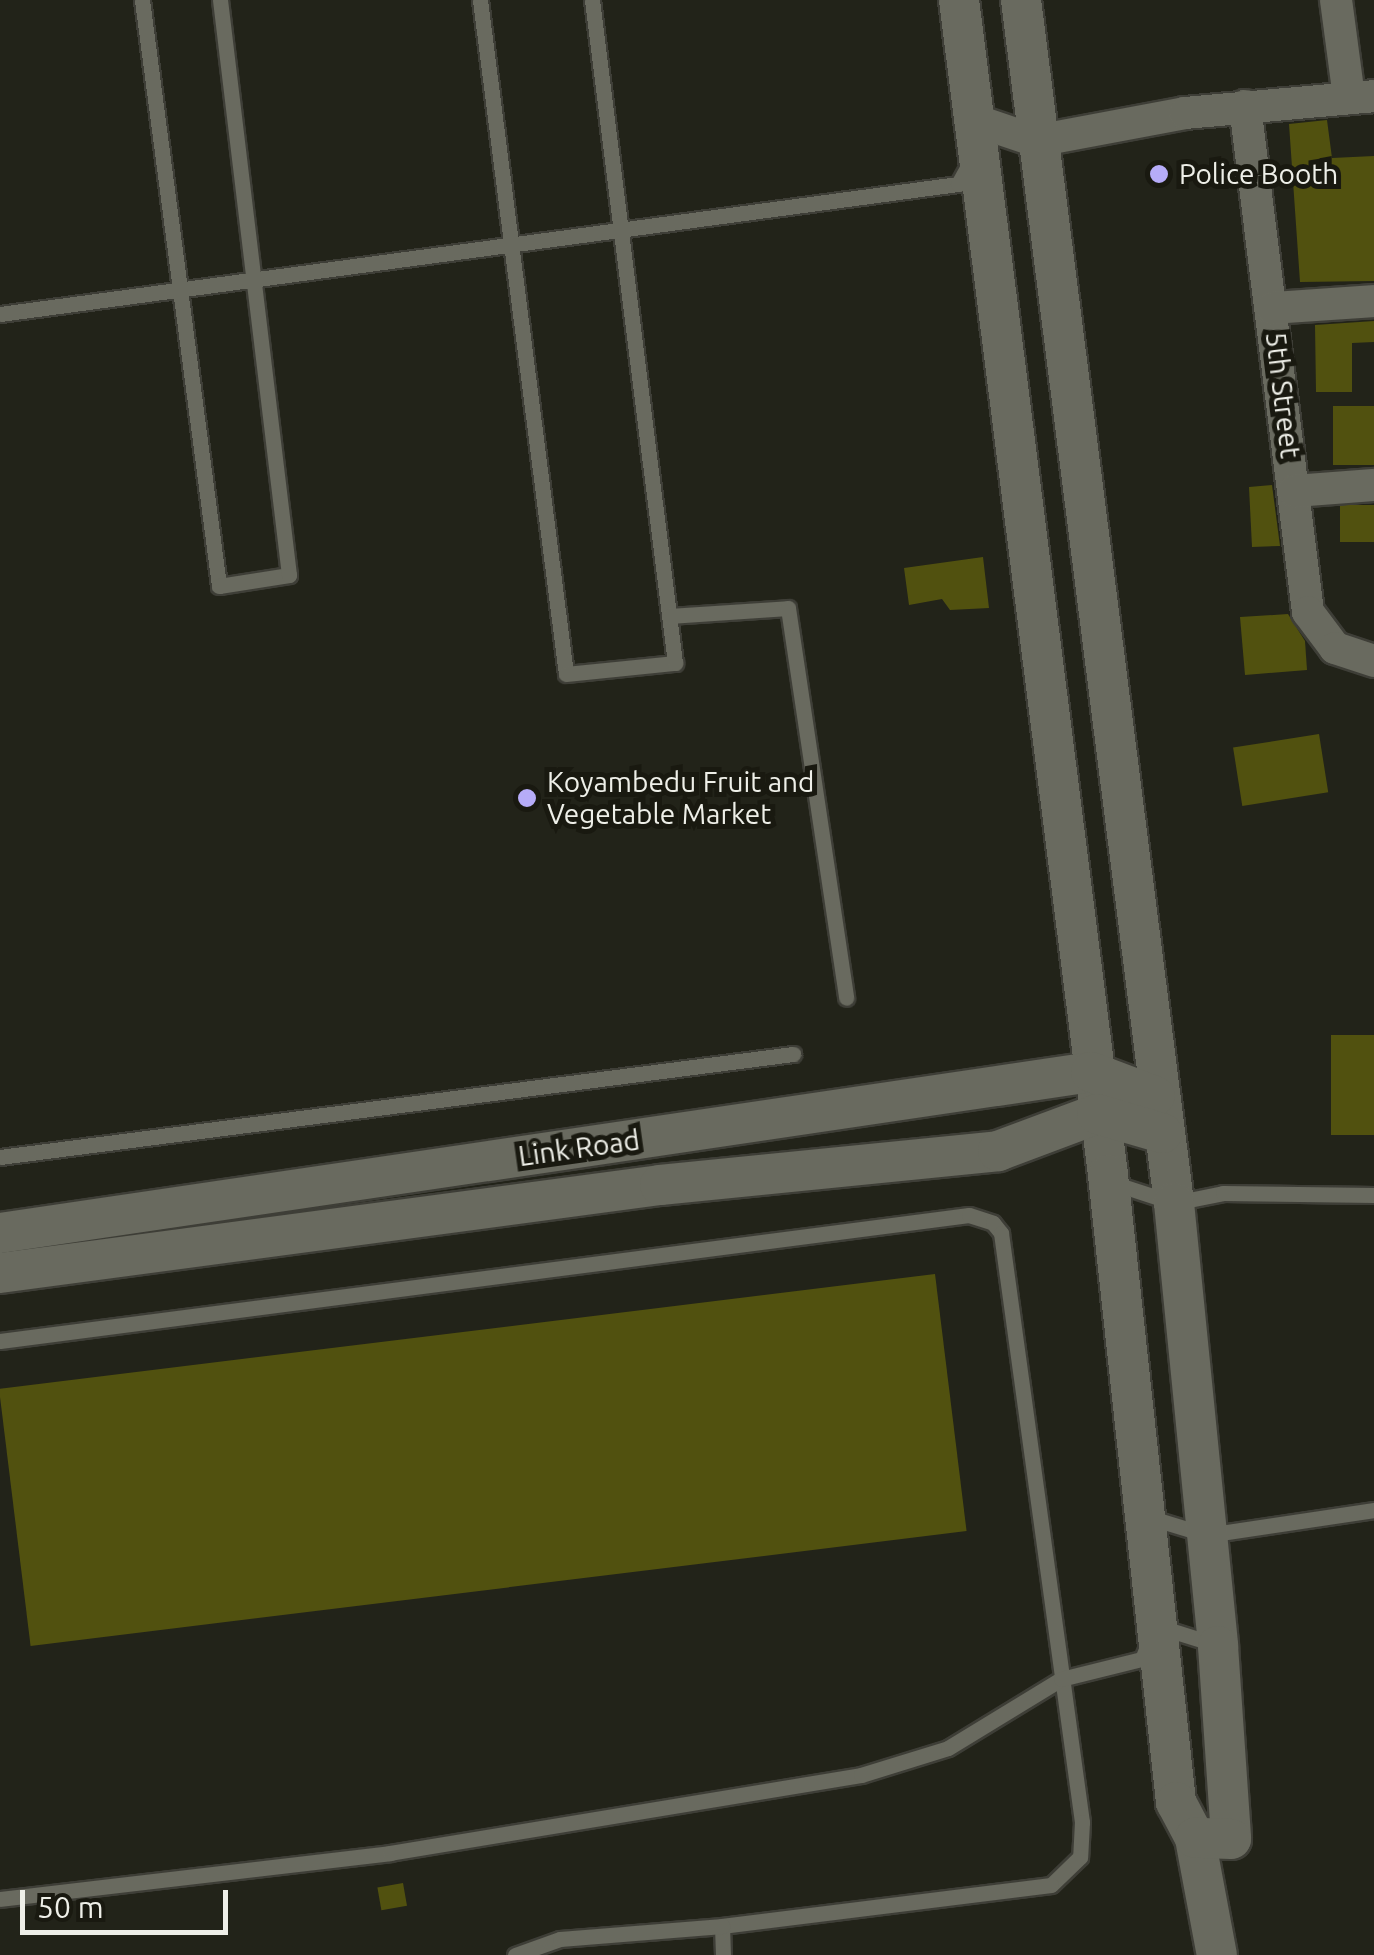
<!DOCTYPE html>
<html>
<head>
<meta charset="utf-8">
<style>
	body { margin:0 }
	#map { position:relative; width:1374px; height:1955px; overflow:hidden; background:#222319; font-family:Ubuntu,sans-serif }
	div>[style] { position:absolute }
	.building>* { inset:0; background:#51510f; transform-origin:0 0 }
	.roads { filter:drop-shadow(2px 0 #3e3e37) drop-shadow(-2px 0 #3e3e37) drop-shadow(0 2px #3e3e37) drop-shadow(0 -2px #3e3e37) }
	.service>* { height:15px; margin:-7.5px; padding:0 7.5px; transform-origin:7.5px; border-radius:7.5px; background:#696a5f }
	.minor>* { height:32px; margin:-16px; padding:0 16px; transform-origin:16px; border-radius:16px; background:#696a5f }
	.tertiary>* { height:40px; margin:-20px; padding:0 20px; transform-origin:20px; border-radius:20px; background:#696a5f }
	.dots>* { width:28px; height:28px; translate:-50% -50%; box-sizing:border-box; border:5px solid #191910; border-radius:50% }
	span { translate:-50% -50%; white-space:nowrap; text-align:center; line-height:1.15; -webkit-text-stroke:10px #191910; paint-order:stroke }
	.poi-label { font-size:28px; color:#eeefe8 }
	.left { translate:0 -50%; text-align:left }
	.street-label { font-size:28px; color:#eeefe8 }
	.scale { position:absolute; left:20px; top:1890px; width:208px; height:45px; box-sizing:border-box; border:5px solid #eeefe8; border-top:0; padding-left:12px; font-size:30px; line-height:35px; white-space:nowrap; color:#eeefe8; -webkit-text-stroke:8px #191910; paint-order:stroke }
</style>
</head>
<body>
<div id="map">
	<div class="building">
		<i style="clip-path:polygon(1327px 120px,1332px 158px,1374px 156px,1374px 281px,1300px 282px,1289px 124px)"></i>
		<i style="clip-path:polygon(1374px 321px,1374px 342px,1352px 343px,1352px 392px,1316px 392px,1315px 325px)"></i>
		<i style="left:1374px;top:406px;width:59px;height:41px;rotate:90deg"></i>
		<i style="clip-path:polygon(1272px 485px,1280px 546px,1252px 547px,1249px 487px)"></i>
		<i style="left:1374px;top:505px;width:37px;height:34px;rotate:90deg"></i>
		<i style="clip-path:polygon(983px 557px,989px 608px,950px 610px,942px 599px,909px 605px,904px 568px)"></i>
		<i style="clip-path:polygon(1288px 614px,1305px 641px,1307px 670px,1245px 675px,1240px 617px)"></i>
		<i style="left:1319px;top:734px;width:59px;height:87px;rotate:81deg"></i>
		<i style="left:1374px;top:1035px;width:100px;height:43px;rotate:90deg"></i>
		<i style="left:935px;top:1274px;width:259px;height:943px;rotate:83deg"></i>
		<i style="left:403px;top:1883px;width:23px;height:26px;rotate:80deg"></i>
	</div>
	<div class="roads">
		<div class="service">
			<i style="left:142px;top:0;width:591px;rotate:82.51deg"></i>
			<i style="left:219px;top:586px;width:71px;rotate:-8.9deg"></i>
			<i style="left:289px;top:575px;width:579px;rotate:-96.84deg"></i>
			<i style="left:480px;top:0;width:679px;rotate:82.73deg"></i>
			<i style="left:566px;top:674px;width:110px;rotate:-5.8deg"></i>
			<i style="left:675px;top:663px;width:668px;rotate:-97.14deg"></i>
			<i style="left:0;top:314px;width:967px;rotate:-7.73deg"></i>
			<i style="left:958px;top:184px;width:25px;rotate:-61deg"></i>
			<i style="left:669px;top:616px;width:119px;rotate:-3.8deg"></i>
			<i style="left:788px;top:608px;width:394px;rotate:81.5deg"></i>
			<i style="left:0;top:1157px;width:800px;rotate:-7.4deg"></i>
			<i style="left:1113px;top:1183px;width:64px;rotate:18.2deg"></i>
			<i style="left:1174px;top:1203px;width:50px;rotate:-11.5deg"></i>
			<i style="left:1223px;top:1193px;width:151px;rotate:0.8deg"></i>
			<i style="left:0;top:1341px;width:977px;rotate:-7.41deg"></i>
			<i style="left:969px;top:1215px;width:25px;rotate:18deg"></i>
			<i style="left:993px;top:1223px;width:13px;rotate:51deg"></i>
			<i style="left:1001px;top:1233px;width:595px;rotate:82.17deg"></i>
			<i style="left:1082px;top:1822px;width:35px;rotate:93deg"></i>
			<i style="left:1080px;top:1857px;width:40px;rotate:136deg"></i>
			<i style="left:1051px;top:1885px;width:332px;rotate:172.9deg"></i>
			<i style="left:722px;top:1926px;width:29px;rotate:88deg"></i>
			<i style="left:1148px;top:1517px;width:62px;rotate:17deg"></i>
			<i style="left:1207px;top:1535px;width:169px;rotate:-8.5deg"></i>
			<i style="left:1160px;top:1627px;width:57px;rotate:17.5deg"></i>
			<i style="left:0;top:1899px;width:393px;rotate:-6.7deg"></i>
			<i style="left:390px;top:1853px;width:477px;rotate:-9.4deg"></i>
			<i style="left:861px;top:1775px;width:91px;rotate:-17.2deg"></i>
			<i style="left:948px;top:1748px;width:132px;rotate:-31.4deg"></i>
			<i style="left:1061px;top:1679px;width:83px;rotate:-13.9deg"></i>
			<i style="left:1142px;top:1659px;width:18px;rotate:-68deg"></i>
			<i style="left:515px;top:1955px;width:48px;rotate:-19.6deg"></i>
			<i style="left:560px;top:1939px;width:163px;rotate:-4.6deg"></i>
		</div>
		<div class="minor">
			<i style="left:1336px;top:0;width:99px;rotate:82.4deg"></i>
			<i style="left:1245px;top:106px;width:510px;rotate:82.9deg"></i>
			<i style="left:1308px;top:612px;width:45px;rotate:53.1deg"></i>
			<i style="left:1335px;top:648px;width:41px;rotate:18.4deg"></i>
			<i style="left:974px;top:120px;width:65px;rotate:18.7deg"></i>
			<i style="left:1036px;top:141px;width:152px;rotate:-10.6deg"></i>
			<i style="left:1185px;top:113px;width:190px;rotate:-5.1deg"></i>
			<i style="left:1272px;top:308px;width:102px;rotate:-3.9deg"></i>
			<i style="left:1294px;top:491px;width:80px;rotate:-4.3deg"></i>
		</div>
		<div class="tertiary">
			<i style="left:959px;top:0;width:1184px;rotate:82.77deg"></i>
			<i style="left:1108px;top:1175px;width:631px;rotate:83.81deg"></i>
			<i style="left:1176px;top:1802px;width:41px;rotate:62.2deg"></i>
			<i style="left:1195px;top:1838px;width:119px;rotate:79.4deg"></i>
			<i style="left:1021px;top:0;width:1213px;rotate:82.75deg"></i>
			<i style="left:1174px;top:1203px;width:445px;rotate:84.3deg"></i>
			<i style="left:1218px;top:1646px;width:193px;rotate:86.1deg"></i>
			<i style="left:1231px;top:1839px;width:36px;rotate:-178deg"></i>
			<i style="left:0;top:1233px;width:1103px;rotate:-8.39deg"></i>
			<i style="left:1091px;top:1072px;width:68px;rotate:20.6deg"></i>
			<i style="left:0;top:1273px;width:666px;rotate:-7.59deg"></i>
			<i style="left:660px;top:1185px;width:340px;rotate:-5.7deg"></i>
			<i style="left:998px;top:1151px;width:106px;rotate:-20.5deg"></i>
			<i style="left:1097px;top:1114px;width:68px;rotate:16.3deg"></i>
		</div>
	</div>
	<div class="dots">
		<i style="left:1159px;top:174px;background:#b6acf8"></i>
		<i style="left:527px;top:798px;background:#b6acf8"></i>
	</div>
	<div class="poi-label">
		<span class="left" style="left:1179px;top:174px">Police Booth</span>
		<span class="left" style="left:547px;top:798px">Koyambedu Fruit and<br>Vegetable Market</span>
	</div>
	<div class="street-label">
		<span style="left:1283px;top:395px;rotate:83deg">5th Street</span>
		<span style="left:579px;top:1148px;rotate:-8deg">Link Road</span>
	</div>
	<div class="scale">50 m</div>
</div>
</body>
</html>
